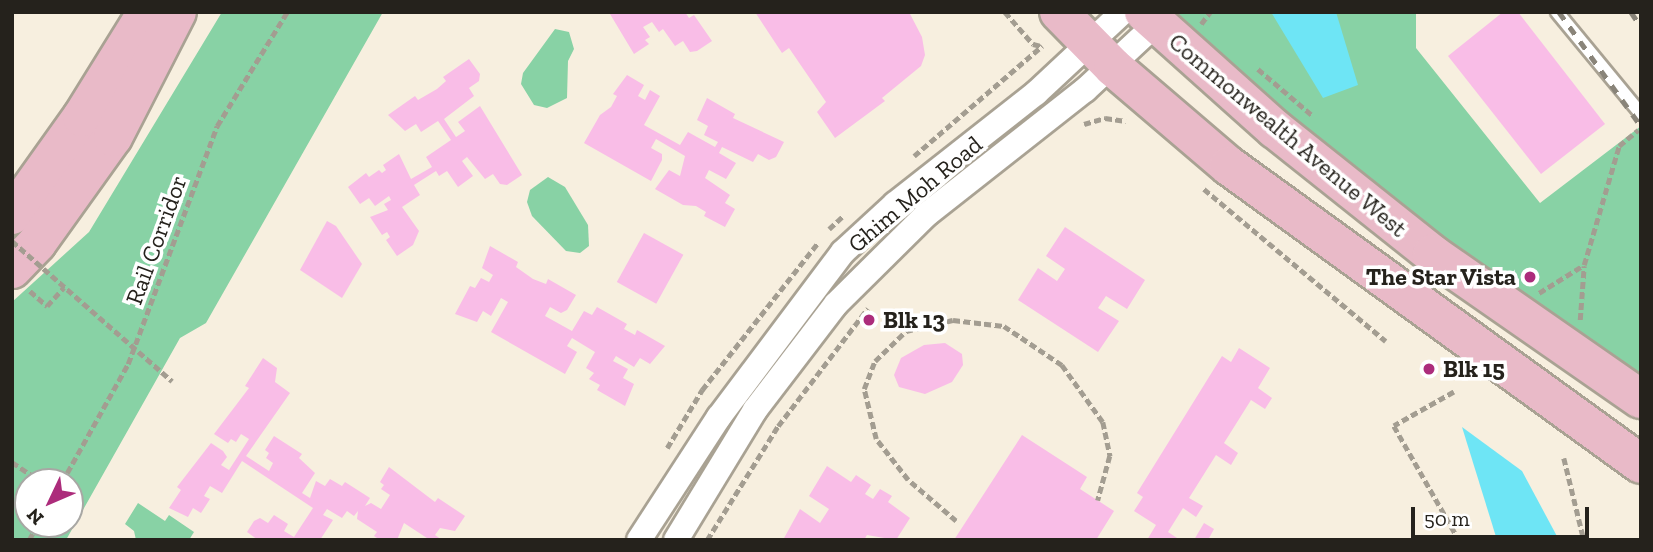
<!DOCTYPE html>
<html>
<head>
<meta charset="utf-8">
<style>
	body { margin:0 }
	#map { position:relative; width:1653px; height:552px; overflow:hidden; background:#f7efdf; font-family:"Zilla Slab",serif }
	div>[style] { position:absolute }
	.green>* { inset:0; background:#88d2a5 }
	.water>* { inset:0; background:#6ee5f5 }
	.building>* { inset:0; background:#f9bde7; transform-origin:0 0 }
	.path>* { height:4.5px; margin-top:-2.25px; transform-origin:0; background:repeating-linear-gradient(90deg,#a39d91 0 7px,transparent 0 10.5px) }
	.roads { filter:drop-shadow(2px 0 #a9a293) drop-shadow(-2px 0 #a9a293) drop-shadow(0 2px #a9a293) drop-shadow(0 -2px #a9a293) }
	.service>* { height:12px; margin:-6px; padding:0 6px; transform-origin:6px; border-radius:6px; background:#fff }
	.minor>* { height:24px; margin:-12px; padding:0 12px; transform-origin:12px; border-radius:12px; background:#fff }
	.primary>* { height:38px; margin:-19px; padding:0 19px; transform-origin:19px; border-radius:19px; background:#e9bac8 }
	.rail>* { height:5px; margin-top:-2.5px; transform-origin:0; background:repeating-linear-gradient(90deg,#898479 0 9px,transparent 0 18px) }
	.path-bridge>* { height:4.5px; margin-top:-2.25px; transform-origin:0; background:repeating-linear-gradient(90deg,#a39d91 0 7px,transparent 0 10.5px) }
	.dots>* { width:19px; height:19px; translate:-50% -50%; box-sizing:border-box; border:4px solid #fff; border-radius:50% }
	span { translate:-50% -50%; white-space:nowrap; text-align:center; line-height:1.15; -webkit-text-stroke:7px #fff; paint-order:stroke }
	.street-label { font-size:24px; color:#25221c }
	.poi-label { font-size:24px; color:#25221c; font-weight:700 }
	.right { translate:-100% -50%; text-align:right }
	.left { translate:0 -50%; text-align:left }
	.frame { position:absolute; inset:0; border:14px solid #25221c; pointer-events:none }
	.north { position:absolute; left:14px; top:468px; width:70px; height:70px; box-sizing:border-box; background:#fff; border:2px solid #a8a7a4; border-radius:50%; rotate:226deg; font-size:19px; font-weight:700; line-height:28px; text-align:center; color:#25221c }
	.north::after { content:''; display:block; margin:auto; width:24px; height:32px; background:#ac2c7b; clip-path:polygon(50% 0,100% 100%,50% 72%,0 100%) }
	.scale { position:absolute; left:1411px; top:507px; width:178px; height:32px; box-sizing:border-box; border:4px solid #25221c; border-top:0; padding-left:9px; font-size:21px; line-height:24px; white-space:nowrap; color:#25221c; -webkit-text-stroke:5px #fff; paint-order:stroke }
</style>
</head>
<body>
<div id="map">
	<div class="green">
		<i style="clip-path:polygon(evenodd,222px 12px,383px 12px,206px 323px,180px 338px,66px 540px,12px 540px,12px 302px,89px 232px,222px 12px,70px 482px,70px 524px,28px 524px,28px 482px,70px 482px)"></i>
		<i style="clip-path:polygon(1144px 12px,1416px 12px,1416px 48px,1540px 203px,1641px 126px,1641px 399px)"></i>
		<i style="clip-path:polygon(555px 29px,569px 32px,574px 49px,568px 61px,567px 98px,547px 108px,534px 105px,521px 84px,523px 73px)"></i>
		<i style="clip-path:polygon(548px 177px,565px 187px,588px 225px,589px 246px,580px 253px,566px 251px,532px 216px,527px 202px,530px 190px)"></i>
		<i style="clip-path:polygon(138px 503px,165px 521px,169px 515px,194px 532px,189px 540px,136px 540px,134px 531px,125px 524px)"></i>
	</div>
	<div class="water">
		<i style="clip-path:polygon(1271px 12px,1336px 12px,1358px 85px,1323px 98px)"></i>
		<i style="clip-path:polygon(1462px 427px,1522px 471px,1559px 540px,1497px 540px)"></i>
	</div>
	<div class="building">
		<i style="clip-path:polygon(685px 12px,689px 18px,694px 15px,712px 41px,697px 51px,690px 52px,683px 41px,675px 46px,663px 29px,659px 32px,652px 22px,643px 27px,650px 37px,645px 40px,649px 44px,634px 54px,610px 14px)"></i>
		<i style="clip-path:polygon(755px 12px,909px 12px,922px 37px,925px 55px,921px 66px,882px 98px,885px 101px,835px 138px,817px 112px,826px 102px,789px 48px,782px 53px)"></i>
		<i style="clip-path:polygon(1503px 12px,1518px 12px,1605px 124px,1541px 174px,1448px 56px)"></i>
		<i style="clip-path:polygon(469px 59px,480px 74px,479px 81px,469px 88px,474px 96px,444px 119px,456px 137px,465px 131px,458px 122px,480px 106px,522px 175px,507px 185px,500px 184px,493px 174px,485px 179px,467px 157px,462px 161px,473px 176px,458px 187px,447px 171px,439px 176px,436px 171px,414px 185px,420px 195px,402px 207px,419px 231px,413px 245px,397px 256px,386px 240px,390px 237px,387px 232px,382px 235px,370px 217px,388px 210px,384px 204px,391px 200px,389px 196px,375px 206px,369px 198px,360px 204px,348px 187px,366px 173px,369px 177px,379px 170px,382px 173px,386px 170px,383px 165px,399px 154px,411px 179px,432px 167px,426px 157px,451px 140px,438px 121px,421px 132px,416px 124px,405px 131px,388px 115px,415px 96px,418px 100px,437px 89px,446px 81px,443px 77px)"></i>
		<i style="clip-path:polygon(627px 75px,644px 85px,638px 96px,645px 100px,650px 90px,660px 96px,644px 125px,680px 145px,688px 132px,715px 147px,718px 142px,704px 135px,708px 126px,697px 120px,707px 98px,735px 114px,733px 118px,784px 142px,776px 157px,769px 160px,758px 154px,753px 162px,722px 147px,719px 153px,736px 163px,726px 179px,709px 170px,705px 178px,730px 195px,725px 203px,735px 209px,725px 227px,704px 216px,706px 212px,696px 206px,683px 205px,655px 189px,669px 170px,680px 176px,685px 156px,656px 139px,651px 148px,662px 154px,662px 160px,651px 181px,584px 143px,600px 115px,611px 107px,617px 96px,613px 94px)"></i>
		<i style="clip-path:polygon(327px 221px,336px 226px,362px 264px,342px 298px,300px 270px)"></i>
		<i style="clip-path:polygon(1065px 227px,1145px 280px,1127px 309px,1106px 296px,1098px 308px,1119px 321px,1098px 352px,1018px 300px,1038px 268px,1057px 281px,1065px 269px,1046px 256px)"></i>
		<i style="left:644px;top:233px;width:45px;height:56px;rotate:29deg"></i>
		<i style="clip-path:polygon(490px 246px,518px 262px,516px 267px,533px 279px,546px 284px,548px 279px,576px 295px,567px 310px,561px 313px,550px 307px,545px 316px,572px 331px,584px 311px,592px 315px,597px 307px,627px 324px,624px 329px,635px 335px,637px 330px,665px 346px,650px 364px,640px 358px,634px 367px,616px 356px,613px 361px,628px 369px,623px 378px,634px 384px,625px 406px,597px 390px,600px 385px,589px 379px,594px 373px,586px 368px,595px 352px,572px 338px,567px 346px,577px 352px,565px 374px,491px 332px,508px 302px,501px 298px,491px 316px,483px 311px,477px 322px,455px 314px,470px 286px,475px 288px,481px 278px,489px 282px,493px 275px,482px 268px)"></i>
		<i style="clip-path:polygon(945px 343px,962px 354px,963px 365px,952px 382px,925px 394px,899px 387px,894px 375px,901px 358px,924px 345px)"></i>
		<i style="clip-path:polygon(1239px 348px,1270px 368px,1258px 388px,1272px 398px,1265px 409px,1251px 400px,1224px 443px,1238px 453px,1231px 465px,1216px 455px,1189px 498px,1203px 506px,1196px 517px,1183px 508px,1168px 532px,1180px 540px,1147px 540px,1156px 525px,1134px 511px,1143px 497px,1137px 493px,1222px 356px,1231px 362px)"></i>
		<i style="clip-path:polygon(263px 358px,277px 368px,275px 382px,290px 393px,246px 456px,269px 471px,273px 463px,266px 458px,269px 453px,265px 450px,274px 436px,302px 454px,299px 458px,315px 473px,302px 493px,310px 498px,316px 481px,325px 486px,330px 479px,342px 486px,345px 482px,370px 498px,365px 506px,371px 503px,381px 509px,390px 495px,381px 489px,384px 485px,380px 482px,389px 467px,435px 502px,438px 498px,465px 516px,455px 531px,440px 528px,435px 535px,442px 540px,430px 540px,404px 523px,397px 540px,380px 540px,374px 536px,377px 532px,357px 519px,358px 511px,354px 516px,347px 511px,342px 518px,327px 509px,323px 515px,333px 520px,320px 540px,258px 540px,247px 532px,254px 521px,260px 518px,268px 523px,274px 515px,288px 524px,284px 531px,294px 537px,313px 508px,242px 461px,222px 493px,210px 486px,204px 496px,210px 499px,201px 513px,193px 508px,188px 517px,169px 508px,181px 490px,177px 487px,211px 443px,223px 451px,227px 457px,221px 465px,229px 470px,249px 439px,241px 434px,236px 442px,231px 439px,228px 443px,214px 434px,249px 388px,245px 386px)"></i>
		<i style="clip-path:polygon(1022px 435px,1087px 477px,1080px 489px,1114px 511px,1096px 540px,954px 540px)"></i>
		<i style="clip-path:polygon(827px 466px,851px 482px,856px 475px,871px 485px,865px 494px,873px 499px,880px 489px,892px 496px,888px 502px,910px 518px,896px 540px,867px 535px,864px 540px,783px 540px,800px 509px,820px 523px,829px 509px,809px 496px)"></i>
		<i style="clip-path:polygon(1204px 523px,1214px 529px,1208px 540px,1194px 540px)"></i>
	</div>
	<div class="path">
		<i style="left:1005px;top:12px;width:43px;rotate:48.8deg"></i>
		<i style="left:1033px;top:44px;width:8px;rotate:14deg"></i>
		<i style="left:1201px;top:24px;width:15px;rotate:-53deg"></i>
		<i style="left:1258px;top:69px;width:72px;rotate:40.5deg"></i>
		<i style="left:1084px;top:124px;width:22px;rotate:-16deg"></i>
		<i style="left:1105px;top:118px;width:21px;rotate:8deg"></i>
		<i style="left:914px;top:156px;width:169px;rotate:-40.7deg"></i>
		<i style="left:1204px;top:189px;width:237px;rotate:39.9deg"></i>
		<i style="left:829px;top:229px;width:19px;rotate:-43deg"></i>
		<i style="left:30px;top:291px;width:23px;rotate:41deg"></i>
		<i style="left:47px;top:306px;width:25px;rotate:-48deg"></i>
		<i style="left:1539px;top:293px;width:53px;rotate:-31.9deg"></i>
		<i style="left:1584px;top:265px;width:124px;rotate:-73.6deg"></i>
		<i style="left:1619px;top:146px;width:25px;rotate:-40deg"></i>
		<i style="left:1580px;top:320px;width:54px;rotate:-85.8deg"></i>
		<i style="left:1454px;top:392px;width:69px;rotate:150.5deg"></i>
		<i style="left:1394px;top:426px;width:131px;rotate:60.3deg"></i>
		<i style="left:667px;top:448px;width:68px;rotate:-58.9deg"></i>
		<i style="left:702px;top:390px;width:186px;rotate:-51.8deg"></i>
		<i style="left:1564px;top:458px;width:84px;rotate:76.3deg"></i>
		<i style="left:12px;top:462px;width:36px;rotate:34deg"></i>
		<i style="left:62px;top:482px;width:135px;rotate:-60.8deg"></i>
		<i style="left:128px;top:364px;width:254px;rotate:-69.5deg"></i>
		<i style="left:217px;top:126px;width:134px;rotate:-58.4deg"></i>
		<i style="left:956px;top:521px;width:63px;rotate:-139.5deg"></i>
		<i style="left:908px;top:480px;width:52px;rotate:-128deg"></i>
		<i style="left:876px;top:439px;width:51px;rotate:-103.5deg"></i>
		<i style="left:864px;top:389px;width:30px;rotate:-69deg"></i>
		<i style="left:875px;top:361px;width:43px;rotate:-44.1deg"></i>
		<i style="left:906px;top:331px;width:48px;rotate:-13.2deg"></i>
		<i style="left:953px;top:320px;width:51px;rotate:6.7deg"></i>
		<i style="left:1004px;top:326px;width:70px;rotate:33.9deg"></i>
		<i style="left:1062px;top:365px;width:70px;rotate:54.3deg"></i>
		<i style="left:1103px;top:422px;width:35px;rotate:78deg"></i>
		<i style="left:1110px;top:456px;width:46px;rotate:105.3deg"></i>
		<i style="left:29px;top:540px;width:18px;rotate:-61deg"></i>
		<i style="left:707px;top:540px;width:134px;rotate:-58.1deg"></i>
		<i style="left:778px;top:426px;width:148px;rotate:-52.7deg"></i>
	</div>
	<div class="roads">
		<div class="service">
			<i style="left:1557px;top:12px;width:132px;rotate:50.5deg"></i>
		</div>
		<div class="minor">
			<i style="left:639px;top:540px;width:147px;rotate:-57deg"></i>
			<i style="left:719px;top:417px;width:206px;rotate:-53.1deg"></i>
			<i style="left:843px;top:252px;width:71px;rotate:-42.7deg"></i>
			<i style="left:895px;top:204px;width:179px;rotate:-38.2deg"></i>
			<i style="left:1036px;top:93px;width:119px;rotate:-43deg"></i>
			<i style="left:676px;top:540px;width:152px;rotate:-58.7deg"></i>
			<i style="left:755px;top:410px;width:133px;rotate:-52.6deg"></i>
			<i style="left:836px;top:304px;width:127px;rotate:-44.7deg"></i>
			<i style="left:926px;top:215px;width:202px;rotate:-38.2deg"></i>
			<i style="left:1085px;top:90px;width:97px;rotate:-42.9deg"></i>
		</div>
		<div class="primary">
			<i style="left:1059px;top:12px;width:77px;rotate:45.5deg"></i>
			<i style="left:1113px;top:67px;width:153px;rotate:40.5deg"></i>
			<i style="left:1229px;top:166px;width:508px;rotate:35.88deg"></i>
			<i style="left:1144px;top:12px;width:176px;rotate:41.8deg"></i>
			<i style="left:1275px;top:129px;width:201px;rotate:38.5deg"></i>
			<i style="left:1432px;top:254px;width:254px;rotate:34.8deg"></i>
			<i style="left:12px;top:215px;width:120px;rotate:-54.5deg"></i>
			<i style="left:82px;top:117px;width:123px;rotate:-58.2deg"></i>
			<i style="left:12px;top:269px;width:36px;rotate:-46deg"></i>
			<i style="left:37px;top:243px;width:130px;rotate:-54.4deg"></i>
			<i style="left:113px;top:137px;width:140px;rotate:-62.9deg"></i>
		</div>
	</div>
	<div class="rail">
		<i style="left:1559px;top:12px;width:140px;rotate:54.3deg"></i>
		<i style="left:1631px;top:12px;width:18px;rotate:56deg"></i>
	</div>
	<div class="path-bridge">
		<i style="left:12px;top:241px;width:213px;rotate:41.2deg"></i>
	</div>
	<div class="dots">
		<i style="left:1530px;top:277px;background:#ac2c7b"></i>
		<i style="left:869px;top:320px;background:#ac2c7b"></i>
		<i style="left:1429px;top:369px;background:#ac2c7b"></i>
	</div>
	<div class="street-label">
		<span style="left:1288px;top:135px;rotate:40deg">Commonwealth Avenue West</span>
		<span style="left:915px;top:194px;rotate:-40deg">Ghim Moh Road</span>
		<span style="left:156px;top:240px;rotate:-70deg">Rail Corridor</span>
	</div>
	<div class="poi-label">
		<span class="right" style="left:1516px;top:277px">The Star Vista</span>
		<span class="left" style="left:883px;top:320px">Blk 13</span>
		<span class="left" style="left:1443px;top:369px">Blk 15</span>
	</div>
	<div class="frame"></div>
	<div class="north">N</div>
	<div class="scale">50 m</div>
</div>
</body>
</html>
